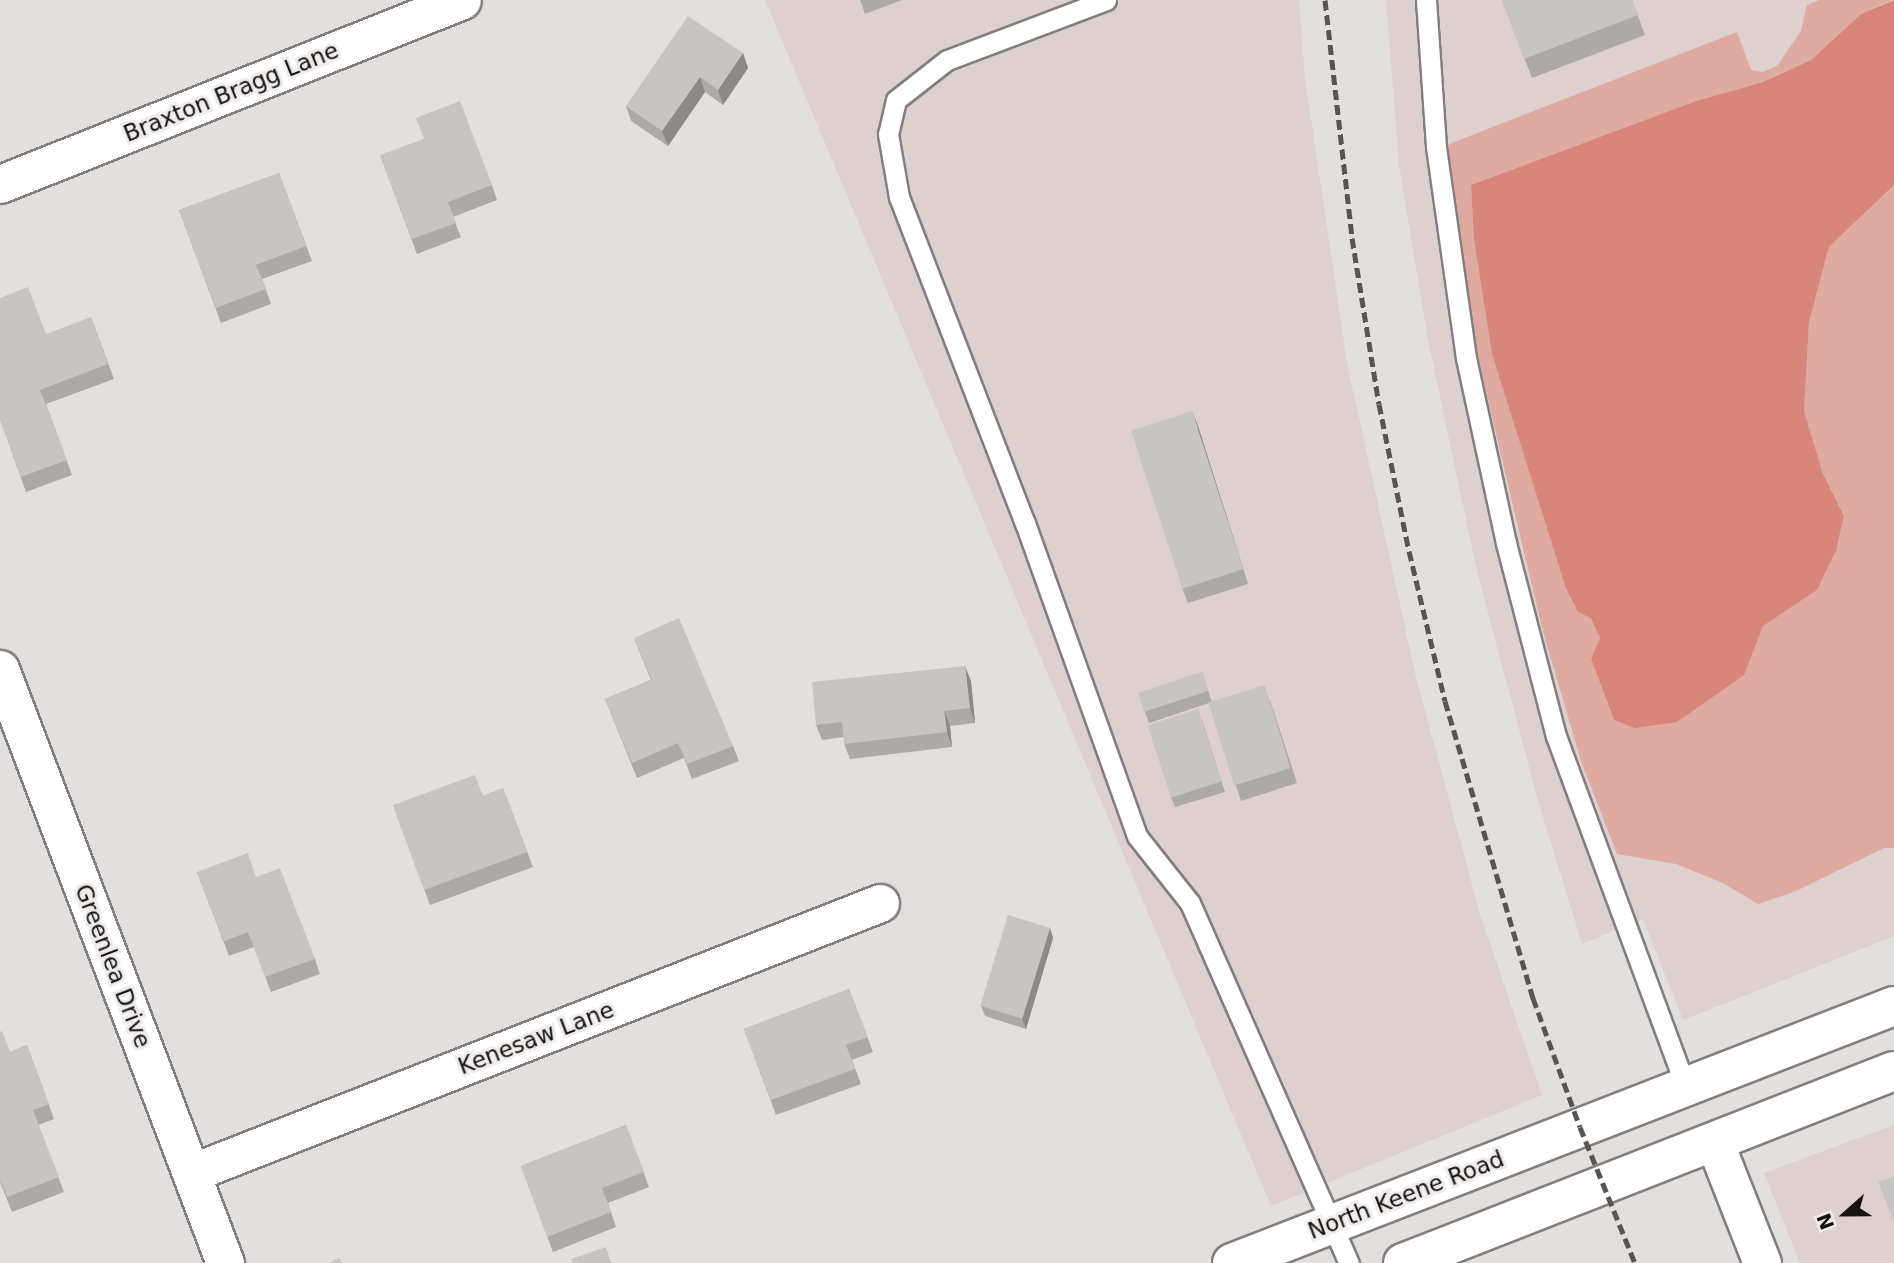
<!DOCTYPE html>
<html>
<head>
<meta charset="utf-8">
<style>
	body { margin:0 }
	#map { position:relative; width:1894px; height:1263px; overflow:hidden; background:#e3dfde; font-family:"DejaVu Sans",sans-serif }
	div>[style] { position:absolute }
	.built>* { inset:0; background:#ded0ce }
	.green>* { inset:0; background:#deaaa2 }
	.water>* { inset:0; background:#d8857a }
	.roads { filter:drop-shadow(2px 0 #827e7d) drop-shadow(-2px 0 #827e7d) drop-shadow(0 2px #827e7d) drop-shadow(0 -2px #827e7d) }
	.lane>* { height:19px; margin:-9.5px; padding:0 9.5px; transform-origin:9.5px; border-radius:9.5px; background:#fff }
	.street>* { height:37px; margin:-18.5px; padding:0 18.5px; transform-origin:18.5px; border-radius:18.5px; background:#fff }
	.secondary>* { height:38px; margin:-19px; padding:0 19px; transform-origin:19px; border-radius:19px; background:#fff }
	.rail>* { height:5px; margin-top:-2.5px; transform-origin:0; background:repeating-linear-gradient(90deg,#575554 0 10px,transparent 0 15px) }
	.wall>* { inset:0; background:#ada9a9 }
	.shaded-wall>* { inset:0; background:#8d8989 }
	.building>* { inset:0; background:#c9c4c4; transform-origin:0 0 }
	span { translate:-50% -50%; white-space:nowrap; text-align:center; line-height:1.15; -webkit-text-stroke:6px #f0eceb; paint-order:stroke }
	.street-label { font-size:23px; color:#141312 }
	.north { position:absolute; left:1810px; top:1179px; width:70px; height:70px; -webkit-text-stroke:5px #f0eceb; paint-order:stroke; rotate:249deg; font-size:19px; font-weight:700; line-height:28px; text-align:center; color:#141312 }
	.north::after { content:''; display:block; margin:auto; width:24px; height:32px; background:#141312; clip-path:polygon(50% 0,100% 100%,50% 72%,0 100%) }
</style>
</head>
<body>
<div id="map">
	<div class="built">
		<i style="clip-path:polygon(765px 0,1299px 0,1305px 78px,1347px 363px,1416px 677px,1480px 914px,1542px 1095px,1271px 1206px)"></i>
		<i style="clip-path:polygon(1386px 0,1894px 0,1894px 936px,1683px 1020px,1643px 919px,1582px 944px,1539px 804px,1477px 572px,1427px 335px,1399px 164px)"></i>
		<i style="clip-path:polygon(1894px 1125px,1894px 1263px,1800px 1263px,1764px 1173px)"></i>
	</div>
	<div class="green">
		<i style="clip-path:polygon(1819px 0,1892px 0,1861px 14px,1811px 60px,1763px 82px,1696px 101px,1471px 185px,1474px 240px,1492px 354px,1601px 638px,1591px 659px,1614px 720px,1743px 675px,1763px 626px,1817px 590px,1836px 551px,1844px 516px,1823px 474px,1804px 411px,1809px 322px,1829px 247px,1894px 185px,1894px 848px,1884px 848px,1796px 891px,1758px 904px,1723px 883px,1676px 864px,1617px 854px,1581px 761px,1542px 628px,1470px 324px,1444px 146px,1737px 32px,1751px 70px,1763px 72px,1777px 66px,1801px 31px,1807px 5px)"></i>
	</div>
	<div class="water">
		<i style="clip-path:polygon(1894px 0,1894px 185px,1829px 247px,1809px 322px,1804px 411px,1823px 474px,1844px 516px,1836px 551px,1817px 590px,1763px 626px,1744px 675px,1677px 722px,1635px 728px,1614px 720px,1591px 659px,1600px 638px,1591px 618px,1578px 612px,1566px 588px,1492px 354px,1474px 240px,1471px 185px,1696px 101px,1763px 82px,1811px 60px,1861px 14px)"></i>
	</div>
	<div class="roads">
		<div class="lane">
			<i style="left:1106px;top:0;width:170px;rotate:159.3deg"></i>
			<i style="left:947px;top:60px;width:65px;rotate:141.9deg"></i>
			<i style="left:896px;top:100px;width:35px;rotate:103deg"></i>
			<i style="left:888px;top:134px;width:64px;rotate:80.1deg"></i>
			<i style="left:899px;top:197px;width:350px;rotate:68.9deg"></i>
			<i style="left:1025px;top:523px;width:332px;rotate:70.3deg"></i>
			<i style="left:1137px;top:836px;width:85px;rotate:51.7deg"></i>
			<i style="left:1190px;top:903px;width:394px;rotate:66.2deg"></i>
			<i style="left:1426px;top:0;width:147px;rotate:86.1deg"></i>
			<i style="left:1436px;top:147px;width:213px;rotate:81.9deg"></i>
			<i style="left:1466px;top:358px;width:189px;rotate:77.8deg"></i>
			<i style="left:1506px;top:543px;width:199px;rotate:75.5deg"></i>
			<i style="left:1556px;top:736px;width:374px;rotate:69.7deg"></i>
		</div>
		<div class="street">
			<i style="left:0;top:184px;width:497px;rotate:-21.7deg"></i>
			<i style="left:0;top:669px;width:635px;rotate:69.25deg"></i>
			<i style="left:1714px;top:1141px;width:131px;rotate:68.5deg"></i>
			<i style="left:191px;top:1173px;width:740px;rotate:-21.4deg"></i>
		</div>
		<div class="secondary">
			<i style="left:1232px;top:1263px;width:710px;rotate:-21.22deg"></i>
			<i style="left:1403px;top:1263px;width:527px;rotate:-21.36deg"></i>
		</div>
	</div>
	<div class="rail">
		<i style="left:1325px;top:0;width:240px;rotate:83.5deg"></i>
		<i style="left:1352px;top:238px;width:168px;rotate:80.8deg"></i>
		<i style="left:1379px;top:404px;width:150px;rotate:78.5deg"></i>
		<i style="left:1409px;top:551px;width:154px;rotate:76.5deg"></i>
		<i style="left:1445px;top:701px;width:310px;rotate:73.5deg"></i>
		<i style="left:1533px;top:998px;width:137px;rotate:70deg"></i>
		<i style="left:1580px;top:1127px;width:147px;rotate:68deg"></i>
	</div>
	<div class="wall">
		<i style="clip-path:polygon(860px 0,902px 0,865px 14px)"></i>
		<i style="clip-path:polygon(1502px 0,1632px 0,1645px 35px,1532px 78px)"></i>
		<i style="clip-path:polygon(743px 53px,748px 68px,723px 105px,705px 92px,668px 146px,631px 121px,626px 106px)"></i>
		<i style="clip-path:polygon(380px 155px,492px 185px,497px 200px,453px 217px,461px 237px,417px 254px)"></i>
		<i style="clip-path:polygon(279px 173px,312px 261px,262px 279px,271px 304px,221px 323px,179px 210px)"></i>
		<i style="clip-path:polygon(91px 317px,114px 379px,46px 404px,72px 475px,26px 492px,0 419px)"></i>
		<i style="clip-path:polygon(1198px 426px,1248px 584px,1188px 603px,1182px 588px)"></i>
		<i style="clip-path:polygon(634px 638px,733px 746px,739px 761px,692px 779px,684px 758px,637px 778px,605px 699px,651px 680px)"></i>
		<i style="clip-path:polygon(1202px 672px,1212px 702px,1270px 700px,1297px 783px,1241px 801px,1209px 703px,1149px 723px,1139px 694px)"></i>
		<i style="clip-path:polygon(971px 681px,975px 723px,950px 726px,952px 747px,850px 759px,844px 744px,844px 737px,822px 740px,816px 725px)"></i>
		<i style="clip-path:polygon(1202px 720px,1225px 792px,1175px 807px,1171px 797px)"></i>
		<i style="clip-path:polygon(503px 788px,533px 867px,430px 905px,393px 805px,483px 796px)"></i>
		<i style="clip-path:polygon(197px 872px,256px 876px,315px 959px,320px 974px,271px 992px,254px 947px,229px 956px)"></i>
		<i style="clip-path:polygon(1050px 928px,1053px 938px,1026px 1029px,985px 1016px,981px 1006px)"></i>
		<i style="clip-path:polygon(849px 989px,873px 1052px,852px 1060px,861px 1084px,776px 1115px,744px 1029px)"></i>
		<i style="clip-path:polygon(27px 1045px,54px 1119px,38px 1125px,64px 1192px,12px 1212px,0 1182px,10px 1052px)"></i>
		<i style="clip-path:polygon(626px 1125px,649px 1187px,608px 1203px,616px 1227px,553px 1252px,521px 1166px)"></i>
	</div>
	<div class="shaded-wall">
		<i style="clip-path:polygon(743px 53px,748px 68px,723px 105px,718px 90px)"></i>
		<i style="clip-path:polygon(700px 77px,705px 92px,668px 146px,662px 131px)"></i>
		<i style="clip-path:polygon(1192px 411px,1198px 426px,1248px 584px,1243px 569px)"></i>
		<i style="clip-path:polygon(965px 666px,971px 681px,975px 723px,970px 708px)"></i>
		<i style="clip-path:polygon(944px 711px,950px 726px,952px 747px,947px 732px)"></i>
		<i style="clip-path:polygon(1050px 928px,1053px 938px,1026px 1029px,1022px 1019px)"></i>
	</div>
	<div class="building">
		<i style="clip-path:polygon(1502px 0,1632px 0,1638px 15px,1524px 59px)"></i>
		<i style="clip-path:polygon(688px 16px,743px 53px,718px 90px,700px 77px,662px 131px,626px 106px)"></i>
		<i style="clip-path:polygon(460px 101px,492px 185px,448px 202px,456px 223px,412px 239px,380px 155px,424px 139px,416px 118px)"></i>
		<i style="clip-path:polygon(279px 173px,306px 246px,256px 265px,266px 289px,216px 308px,179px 210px)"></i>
		<i style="clip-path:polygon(28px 287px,46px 334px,91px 317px,108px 364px,40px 390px,67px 460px,21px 477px,0 419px,0 298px)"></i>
		<i style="left:1192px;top:411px;width:166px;height:64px;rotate:72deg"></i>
		<i style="clip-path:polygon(679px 618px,733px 746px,687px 764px,678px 743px,632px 763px,605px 699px,652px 680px,634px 638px)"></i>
		<i style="clip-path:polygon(965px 666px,970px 708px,944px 711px,947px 732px,844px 744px,842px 722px,816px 725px,812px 682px)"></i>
		<i style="left:1202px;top:672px;width:20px;height:67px;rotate:72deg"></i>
		<i style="left:1265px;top:685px;width:87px;height:59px;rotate:73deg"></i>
		<i style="left:1198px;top:709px;width:76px;height:53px;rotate:72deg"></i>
		<i style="clip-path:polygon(475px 775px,483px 796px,503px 788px,527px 852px,424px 890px,393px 805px)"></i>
		<i style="clip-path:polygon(248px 853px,256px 877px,280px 868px,315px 959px,265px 977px,248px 932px,224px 941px,197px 872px)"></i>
		<i style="left:1008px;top:915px;width:44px;height:95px;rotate:17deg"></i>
		<i style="clip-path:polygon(849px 989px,868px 1037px,846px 1045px,855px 1069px,771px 1100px,744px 1029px)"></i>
		<i style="clip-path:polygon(2px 1031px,10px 1052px,27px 1045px,49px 1104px,33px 1110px,59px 1177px,7px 1197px,0 1180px,0 1032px)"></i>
		<i style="clip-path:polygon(626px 1125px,644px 1172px,602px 1188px,611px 1212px,547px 1237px,521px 1166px)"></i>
		<i style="clip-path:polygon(1894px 1176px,1894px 1222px,1878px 1182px)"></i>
		<i style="clip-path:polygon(606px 1247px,611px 1263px,573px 1263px,571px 1259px)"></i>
		<i style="clip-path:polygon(340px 1258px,342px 1263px,328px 1263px)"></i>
	</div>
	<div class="street-label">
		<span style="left:231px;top:92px;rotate:-22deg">Braxton Bragg Lane</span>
		<span style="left:113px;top:966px;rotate:69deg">Greenlea Drive</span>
		<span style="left:536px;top:1038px;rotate:-21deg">Kenesaw Lane</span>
		<span style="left:1406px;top:1195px;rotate:-21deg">North Keene Road</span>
	</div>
	<div class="north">N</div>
</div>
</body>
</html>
